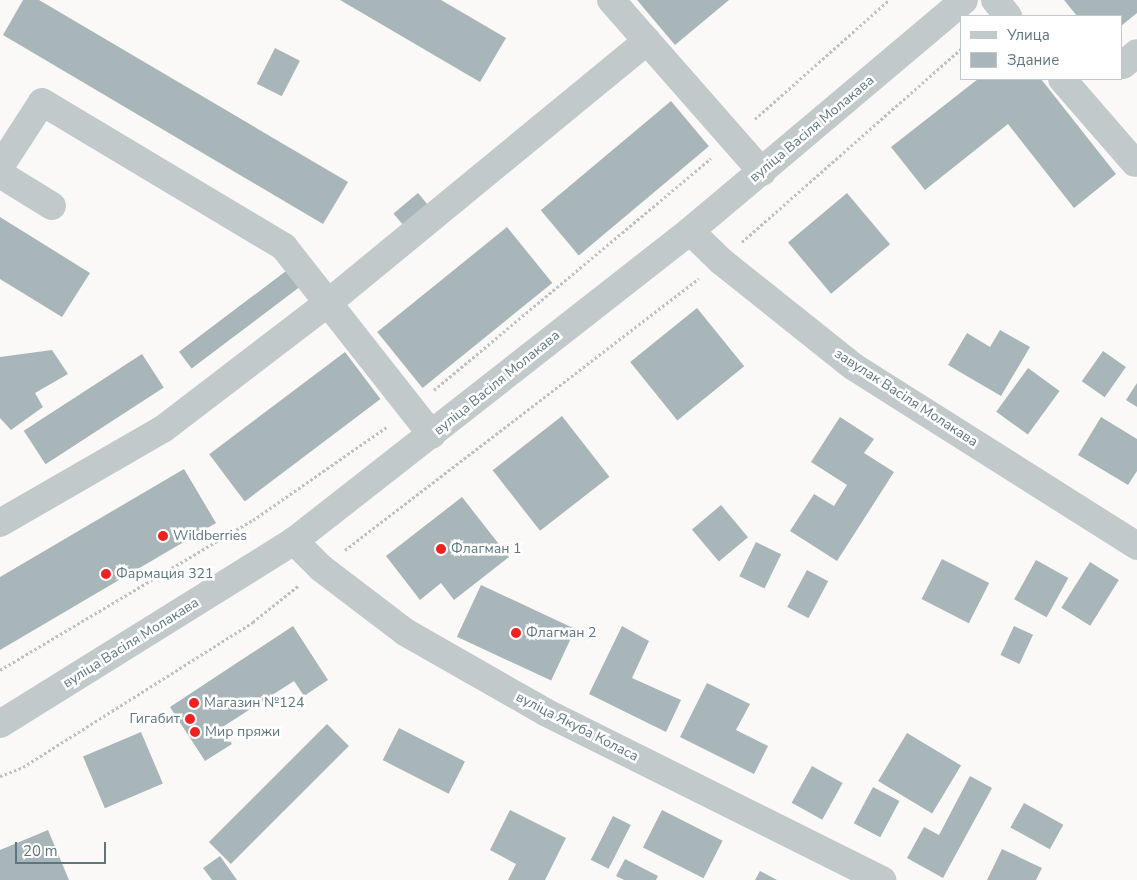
<!DOCTYPE html>
<html>
<head>
<meta charset="utf-8">
<style>
	body { margin:0 }
	#map { position:relative; width:1137px; height:880px; overflow:hidden; background:#faf9f7; font-family:"Nunito Sans",sans-serif }
	div>[style] { position:absolute }
	.building>* { inset:0; background:#a8b6b9; transform-origin:0 0 }
	.path>* { height:3px; margin-top:-1.5px; transform-origin:0; background:repeating-linear-gradient(90deg,#bcc1c3 0 2.5px,transparent 0 5px) }
	.minor>* { height:28px; margin:-14px; padding:0 14px; transform-origin:14px; border-radius:14px; background:#c2c9cb }
	.dots>* { width:14px; height:14px; translate:-50% -50%; box-sizing:border-box; border:2px solid #fff; border-radius:50% }
	span { translate:-50% -50%; white-space:nowrap; text-align:center; line-height:1.15; -webkit-text-stroke:5px #fff; paint-order:stroke }
	.street-label { font-size:14px; color:#5e777e }
	.poi-label { font-size:14px; color:#5e777e }
	.left { translate:0 -50%; text-align:left }
	.right { translate:-100% -50%; text-align:right }
	.legend { position:absolute; left:960px; top:15px; width:162px; height:65px; box-sizing:border-box; background:#fff; border:1px solid #bfc9cb; margin:0; padding:6px 9px; list-style:none; font-size:15px; color:#5e777e }
	.legend li { display:flex; align-items:center; gap:10px; height:25px }
	.legend b { width:25px; border:1px solid #bfc9cb }
	.scale { position:absolute; left:15px; top:842px; width:91px; height:22px; box-sizing:border-box; border:2px solid #5e777e; border-top:0; padding-left:6px; font-size:15px; line-height:18px; white-space:nowrap; color:#5e777e; -webkit-text-stroke:4px #fff; paint-order:stroke }
</style>
</head>
<body>
<div id="map">
	<div class="building">
		<i style="clip-path:polygon(23px 0,39px 0,348px 182px,323px 224px,3px 35px)"></i>
		<i style="clip-path:polygon(340px 0,441px 0,506px 38px,480px 82px)"></i>
		<i style="clip-path:polygon(637px 0,729px 0,675px 45px)"></i>
		<i style="clip-path:polygon(1064px 0,1137px 0,1137px 13px,1121px 26px,1121px 16px,1077px 16px)"></i>
		<i style="left:275px;top:48px;width:28px;height:40px;rotate:27deg"></i>
		<i style="clip-path:polygon(978px 79px,1041px 79px,1116px 174px,1074px 208px,1008px 124px,925px 190px,891px 147px)"></i>
		<i style="left:671px;top:101px;width:59px;height:170px;rotate:50deg"></i>
		<i style="left:418px;top:193px;width:25px;height:32px;rotate:50deg"></i>
		<i style="left:847px;top:193px;width:67px;height:77px;rotate:50deg"></i>
		<i style="clip-path:polygon(0 217px,90px 273px,62px 317px,0 279px)"></i>
		<i style="left:507px;top:227px;width:72px;height:167px;rotate:51deg"></i>
		<i style="left:290px;top:268px;width:21px;height:139px;rotate:53deg"></i>
		<i style="left:697px;top:308px;width:75px;height:86px;rotate:51deg"></i>
		<i style="clip-path:polygon(1000px 330px,1030px 347px,1001px 396px,948px 365px,967px 333px,990px 347px)"></i>
		<i style="clip-path:polygon(52px 350px,68px 374px,35px 393px,43px 407px,11px 430px,0 418px,0 357px)"></i>
		<i style="left:1103px;top:351px;width:28px;height:37px;rotate:35deg"></i>
		<i style="left:345px;top:352px;width:59px;height:170px;rotate:53deg"></i>
		<i style="left:142px;top:354px;width:40px;height:141px;rotate:57deg"></i>
		<i style="left:1028px;top:368px;width:39px;height:54px;rotate:36deg"></i>
		<i style="clip-path:polygon(1137px 383px,1137px 407px,1126px 400px)"></i>
		<i style="left:562px;top:416px;width:77px;height:88px;rotate:52deg"></i>
		<i style="clip-path:polygon(840px 417px,874px 439px,864px 453px,894px 472px,837px 561px,790px 531px,814px 494px,834px 506px,847px 485px,811px 462px)"></i>
		<i style="clip-path:polygon(1101px 417px,1137px 439px,1137px 471px,1128px 485px,1078px 455px)"></i>
		<i style="clip-path:polygon(184px 469px,216px 523px,0 650px,0 577px)"></i>
		<i style="clip-path:polygon(462px 497px,509px 557px,454px 600px,441px 583px,420px 600px,386px 556px)"></i>
		<i style="left:721px;top:505px;width:42px;height:38px;rotate:50deg"></i>
		<i style="left:756px;top:542px;width:28px;height:38px;rotate:26deg"></i>
		<i style="left:942px;top:559px;width:53px;height:45px;rotate:27deg"></i>
		<i style="left:1036px;top:560px;width:37px;height:45px;rotate:29deg"></i>
		<i style="left:1090px;top:562px;width:34px;height:54px;rotate:32deg"></i>
		<i style="left:807px;top:570px;width:24px;height:42px;rotate:28deg"></i>
		<i style="left:481px;top:585px;width:104px;height:57px;rotate:25deg"></i>
		<i style="clip-path:polygon(293px 626px,328px 680px,304px 696px,294px 681px,221px 728px,232px 744px,205px 761px,170px 707px)"></i>
		<i style="clip-path:polygon(622px 626px,649px 641px,632px 678px,681px 700px,666px 732px,589px 694px)"></i>
		<i style="left:1014px;top:626px;width:21px;height:32px;rotate:25deg"></i>
		<i style="clip-path:polygon(707px 683px,750px 704px,736px 730px,768px 746px,754px 774px,680px 737px)"></i>
		<i style="left:327px;top:724px;width:31px;height:167px;rotate:45deg"></i>
		<i style="left:399px;top:728px;width:74px;height:36px;rotate:27deg"></i>
		<i style="left:141px;top:732px;width:56px;height:63px;rotate:67deg"></i>
		<i style="left:907px;top:733px;width:63px;height:56px;rotate:31deg"></i>
		<i style="left:812px;top:766px;width:35px;height:42px;rotate:29deg"></i>
		<i style="clip-path:polygon(970px 776px,992px 788px,943px 878px,907px 858px,924px 827px,939px 835px)"></i>
		<i style="left:873px;top:787px;width:30px;height:41px;rotate:28deg"></i>
		<i style="left:1024px;top:803px;width:45px;height:28px;rotate:29deg"></i>
		<i style="clip-path:polygon(510px 810px,566px 838px,545px 880px,508px 880px,516px 864px,490px 850px)"></i>
		<i style="left:662px;top:810px;width:68px;height:42px;rotate:27deg"></i>
		<i style="left:613px;top:816px;width:20px;height:49px;rotate:27deg"></i>
		<i style="clip-path:polygon(48px 830px,69px 880px,0 880px,0 850px)"></i>
		<i style="clip-path:polygon(1002px 849px,1042px 868px,1036px 880px,987px 880px)"></i>
		<i style="clip-path:polygon(220px 856px,237px 880px,212px 880px,203px 868px)"></i>
		<i style="clip-path:polygon(625px 859px,658px 876px,656px 880px,624px 880px,616px 876px)"></i>
		<i style="clip-path:polygon(760px 871px,777px 880px,755px 880px)"></i>
	</div>
	<div class="path">
		<i style="left:755px;top:119px;width:179px;rotate:-41.6deg"></i>
		<i style="left:742px;top:242px;width:292px;rotate:-41.4deg"></i>
		<i style="left:434px;top:390px;width:361px;rotate:-39.9deg"></i>
		<i style="left:345px;top:550px;width:446px;rotate:-37.5deg"></i>
		<i style="left:0;top:670px;width:294px;rotate:-30.7deg"></i>
		<i style="left:253px;top:520px;width:165px;rotate:-34.8deg"></i>
		<i style="left:0;top:776px;width:25px;rotate:-21deg"></i>
		<i style="left:23px;top:767px;width:272px;rotate:-32.2deg"></i>
		<i style="left:253px;top:622px;width:58px;rotate:-38.7deg"></i>
	</div>
	<div class="minor">
		<i style="left:611px;top:0;width:229px;rotate:48.7deg"></i>
		<i style="left:995px;top:0;width:21px;rotate:51deg"></i>
		<i style="left:1123px;top:65px;width:18px;rotate:-41deg"></i>
		<i style="left:1062px;top:79px;width:111px;rotate:49deg"></i>
		<i style="left:0;top:167px;width:77px;rotate:-57.1deg"></i>
		<i style="left:42px;top:102px;width:282px;rotate:30.9deg"></i>
		<i style="left:284px;top:247px;width:239px;rotate:51.8deg"></i>
		<i style="left:0;top:174px;width:61px;rotate:31.6deg"></i>
		<i style="left:690px;top:231px;width:43px;rotate:44.1deg"></i>
		<i style="left:721px;top:261px;width:170px;rotate:38.6deg"></i>
		<i style="left:854px;top:367px;width:335px;rotate:32.3deg"></i>
		<i style="left:0;top:523px;width:188px;rotate:-30deg"></i>
		<i style="left:163px;top:429px;width:208px;rotate:-37.4deg"></i>
		<i style="left:328px;top:303px;width:413px;rotate:-39.4deg"></i>
		<i style="left:294px;top:541px;width:38px;rotate:45deg"></i>
		<i style="left:321px;top:568px;width:106px;rotate:37.3deg"></i>
		<i style="left:405px;top:632px;width:161px;rotate:29.7deg"></i>
		<i style="left:545px;top:712px;width:377px;rotate:26.5deg"></i>
		<i style="left:0;top:724px;width:346px;rotate:-31.9deg"></i>
		<i style="left:294px;top:541px;width:503px;rotate:-38.05deg"></i>
		<i style="left:690px;top:231px;width:358px;rotate:-40.1deg"></i>
	</div>
	<div class="dots">
		<i style="left:163px;top:536px;background:#f02221"></i>
		<i style="left:441px;top:549px;background:#f02221"></i>
		<i style="left:106px;top:574px;background:#f02221"></i>
		<i style="left:516px;top:633px;background:#f02221"></i>
		<i style="left:194px;top:703px;background:#f02221"></i>
		<i style="left:190px;top:719px;background:#f02221"></i>
		<i style="left:195px;top:732px;background:#f02221"></i>
	</div>
	<div class="street-label">
		<span style="left:812px;top:129px;rotate:-40deg">вуліца Васіля Молакава</span>
		<span style="left:497px;top:383px;rotate:-39deg">вуліца Васіля Молакава</span>
		<span style="left:906px;top:398px;rotate:33deg">завулак Васіля Молакава</span>
		<span style="left:131px;top:643px;rotate:-32deg">вуліца Васіля Молакава</span>
		<span style="left:577px;top:727px;rotate:27deg">вуліца Якуба Коласа</span>
	</div>
	<div class="poi-label">
		<span class="left" style="left:173px;top:536px">Wildberries</span>
		<span class="left" style="left:451px;top:549px">Флагман 1</span>
		<span class="left" style="left:116px;top:574px">Фармация 321</span>
		<span class="left" style="left:526px;top:633px">Флагман 2</span>
		<span class="left" style="left:204px;top:703px">Магазин №124</span>
		<span class="right" style="left:180px;top:719px">Гигабит</span>
		<span class="left" style="left:205px;top:732px">Мир пряжи</span>
	</div>
	<ul class="legend">
	<li><b style="height:6px;background:#c2c9cb"></b>Улица</li>
	<li><b style="height:14px;background:#a8b6b9"></b>Здание</li>
	</ul>
	<div class="scale">20 m</div>
</div>
</body>
</html>
